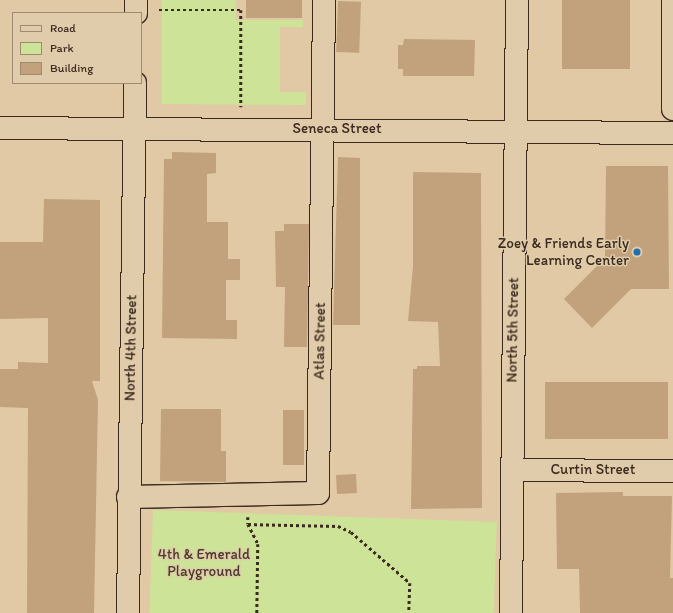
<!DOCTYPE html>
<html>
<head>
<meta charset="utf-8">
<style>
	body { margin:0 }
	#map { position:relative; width:673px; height:613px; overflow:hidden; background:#e1c9a6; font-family:Itim,sans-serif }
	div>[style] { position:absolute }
	.green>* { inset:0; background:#cce398; transform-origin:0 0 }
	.building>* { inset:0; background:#c2a17d; transform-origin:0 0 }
	.path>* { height:2.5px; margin-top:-1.25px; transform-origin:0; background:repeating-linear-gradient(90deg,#3b2a1e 0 3px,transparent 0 6px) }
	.roads { filter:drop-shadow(1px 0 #3b2a1e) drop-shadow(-1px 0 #3b2a1e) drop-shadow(0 1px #3b2a1e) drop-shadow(0 -1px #3b2a1e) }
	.street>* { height:22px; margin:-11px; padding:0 11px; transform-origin:11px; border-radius:11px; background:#e0cbaa }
	.dots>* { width:11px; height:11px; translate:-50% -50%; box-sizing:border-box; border:2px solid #e0cbaa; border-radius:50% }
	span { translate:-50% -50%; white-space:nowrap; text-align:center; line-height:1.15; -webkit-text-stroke:3px #e0cbaa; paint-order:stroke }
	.street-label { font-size:15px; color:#3b2a1e }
	.poi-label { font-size:15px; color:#3b2a1e }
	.right { translate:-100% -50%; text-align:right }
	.park-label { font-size:15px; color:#4a3c2a }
	.legend { position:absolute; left:12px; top:12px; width:130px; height:72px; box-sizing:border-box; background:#e0cbaa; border:1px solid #9e8b72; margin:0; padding:5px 7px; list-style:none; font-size:12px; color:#3b2a1e }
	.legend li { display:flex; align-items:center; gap:8px; height:20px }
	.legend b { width:20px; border:1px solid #9e8b72 }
</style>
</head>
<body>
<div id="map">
	<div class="green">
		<i style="clip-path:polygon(162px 0,236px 0,236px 20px,303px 20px,303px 27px,280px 27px,280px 92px,306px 92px,306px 105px,162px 104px)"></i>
		<i style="left:153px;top:510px;width:344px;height:103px;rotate:2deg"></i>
	</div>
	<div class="building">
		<i style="left:246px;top:0;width:56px;height:18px"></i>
		<i style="left:562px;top:0;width:68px;height:69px"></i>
		<i style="left:338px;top:1px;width:23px;height:51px;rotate:2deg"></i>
		<i style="clip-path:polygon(404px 39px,475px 40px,474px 76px,403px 76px,403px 69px,398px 69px,398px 45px,403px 45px)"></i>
		<i style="clip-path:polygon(172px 152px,216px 153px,216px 173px,207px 174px,207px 222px,228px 222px,228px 259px,240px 259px,240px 280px,226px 280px,226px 320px,237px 320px,237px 339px,162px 338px,164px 159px,172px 159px)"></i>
		<i style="clip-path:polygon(338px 157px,360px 158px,360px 325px,333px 325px)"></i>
		<i style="clip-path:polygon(606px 166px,668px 166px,669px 289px,631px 289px,592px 328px,564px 299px,605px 258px)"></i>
		<i style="clip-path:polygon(413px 172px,481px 173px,482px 508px,411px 509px,413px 369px,417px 369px,417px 366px,440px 366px,438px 322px,408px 321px,413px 266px)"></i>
		<i style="clip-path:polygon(44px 199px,100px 200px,100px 381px,92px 381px,98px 400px,94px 613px,27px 613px,28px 408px,0 407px,0 369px,18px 369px,18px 362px,48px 363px,48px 318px,0 319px,0 242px,43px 242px)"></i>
		<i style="clip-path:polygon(284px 224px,309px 224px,307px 347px,284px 347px,285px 287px,276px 287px,275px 231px,284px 231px)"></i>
		<i style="left:545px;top:382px;width:123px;height:57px"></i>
		<i style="clip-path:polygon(161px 409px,221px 409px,221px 451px,226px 451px,226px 482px,160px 481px)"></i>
		<i style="left:283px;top:410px;width:21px;height:55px"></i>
		<i style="left:356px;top:474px;width:19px;height:20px;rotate:87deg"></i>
		<i style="clip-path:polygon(623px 492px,623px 496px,672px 496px,670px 578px,673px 578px,673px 613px,580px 613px,579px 569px,557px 569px,556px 493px)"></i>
	</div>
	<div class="path">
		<i style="left:159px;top:10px;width:82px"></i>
		<i style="left:241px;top:10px;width:97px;rotate:90deg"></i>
		<i style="left:248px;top:517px;width:7px;rotate:90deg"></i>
		<i style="left:248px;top:524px;width:90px;rotate:1.3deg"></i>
		<i style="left:338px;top:526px;width:14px;rotate:25deg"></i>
		<i style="left:351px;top:532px;width:78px;rotate:40.8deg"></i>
		<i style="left:410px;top:583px;width:30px;rotate:92deg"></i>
		<i style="left:248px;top:524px;width:22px;rotate:63deg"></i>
		<i style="left:258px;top:544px;width:69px;rotate:90.8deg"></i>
	</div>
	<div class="roads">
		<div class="street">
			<i style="left:673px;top:0;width:109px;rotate:90deg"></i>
			<i style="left:136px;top:13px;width:13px;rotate:-90deg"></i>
			<i style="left:0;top:128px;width:673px;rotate:0.43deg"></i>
			<i style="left:512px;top:470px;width:161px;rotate:0.4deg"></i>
			<i style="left:128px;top:497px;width:190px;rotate:-1.2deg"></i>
			<i style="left:318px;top:493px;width:493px;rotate:-89.3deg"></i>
			<i style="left:128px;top:613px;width:530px;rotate:-89.24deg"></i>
			<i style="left:511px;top:613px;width:613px;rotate:-89.44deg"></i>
		</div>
	</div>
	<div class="dots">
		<i style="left:637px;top:252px;background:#1f6fb2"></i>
	</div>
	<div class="street-label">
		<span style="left:337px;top:129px">Seneca Street</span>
		<span style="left:513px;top:330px;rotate:-89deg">North 5th Street</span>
		<span style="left:320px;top:341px;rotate:-89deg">Atlas Street</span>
		<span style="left:131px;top:348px;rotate:-89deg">North 4th Street</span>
		<span style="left:593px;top:470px">Curtin Street</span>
	</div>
	<div class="poi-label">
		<span class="right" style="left:629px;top:252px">Zoey &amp; Friends Early<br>Learning Center</span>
	</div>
	<div class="park-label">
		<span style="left:204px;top:563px">4th &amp; Emerald<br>Playground</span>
	</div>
	<ul class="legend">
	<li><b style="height:5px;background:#e0cbaa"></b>Road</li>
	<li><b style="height:11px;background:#cce398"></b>Park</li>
	<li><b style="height:11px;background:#c2a17d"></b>Building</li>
	</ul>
</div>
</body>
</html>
